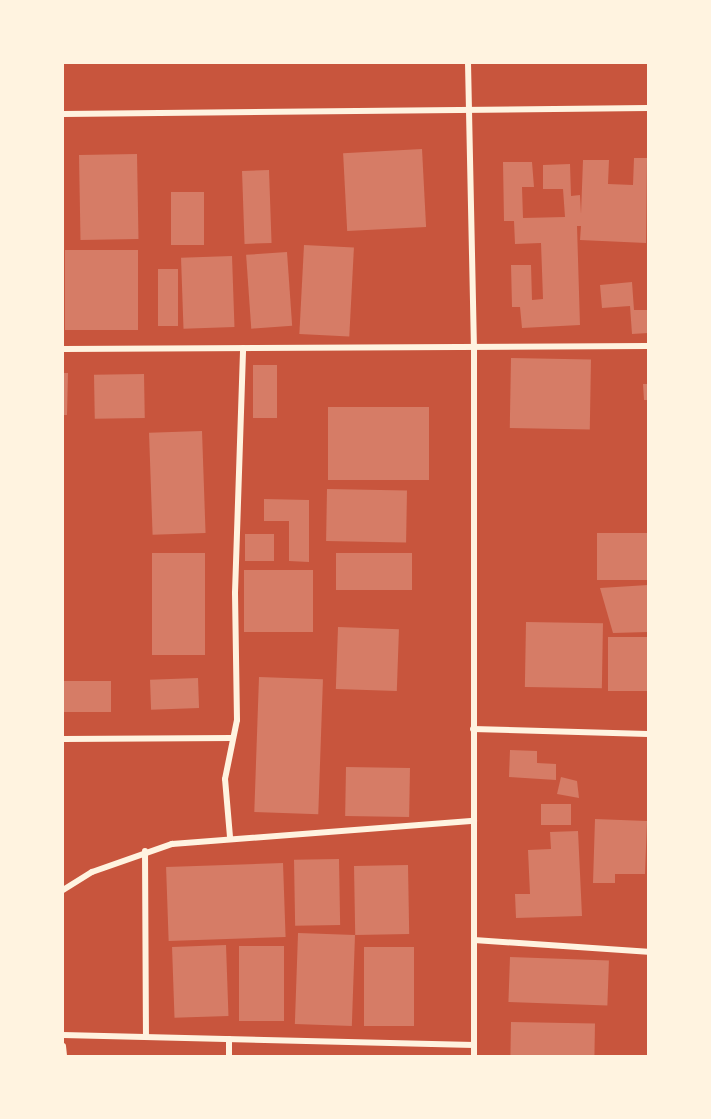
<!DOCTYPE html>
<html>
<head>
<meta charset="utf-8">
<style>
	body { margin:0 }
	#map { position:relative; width:711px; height:1119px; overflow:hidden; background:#c8553d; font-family:"IBM Plex Sans",sans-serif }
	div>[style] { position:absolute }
	.building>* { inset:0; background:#d67c66; transform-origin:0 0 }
	.minor>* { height:6px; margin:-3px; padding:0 3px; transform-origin:3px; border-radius:3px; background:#fff3e0 }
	span { translate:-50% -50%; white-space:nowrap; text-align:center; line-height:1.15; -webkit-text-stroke:4.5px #fff3e0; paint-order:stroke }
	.frame { position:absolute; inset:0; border:64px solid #fff3e0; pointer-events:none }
</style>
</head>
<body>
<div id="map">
	<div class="building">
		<i style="left:422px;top:149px;width:78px;height:79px;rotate:87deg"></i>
		<i style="left:137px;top:154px;width:85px;height:58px;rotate:89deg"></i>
		<i style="clip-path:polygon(634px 158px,647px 158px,646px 243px,580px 240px,581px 226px,577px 226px,580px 325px,522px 328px,520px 307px,512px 307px,511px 265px,531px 265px,532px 300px,543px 299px,541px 243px,515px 244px,514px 221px,504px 221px,503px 162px,532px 162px,534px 187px,522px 187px,523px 218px,565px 217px,563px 189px,543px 189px,543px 165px,570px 164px,571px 196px,580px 195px,581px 214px,583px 160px,609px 160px,608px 184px,633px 185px)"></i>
		<i style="left:269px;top:170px;width:73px;height:27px;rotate:88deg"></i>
		<i style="left:171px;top:192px;width:33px;height:53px"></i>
		<i style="left:304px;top:245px;width:50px;height:89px;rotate:3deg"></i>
		<i style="left:65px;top:250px;width:73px;height:80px"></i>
		<i style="left:287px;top:252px;width:74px;height:41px;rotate:86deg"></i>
		<i style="left:232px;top:256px;width:71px;height:51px;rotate:88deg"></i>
		<i style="left:178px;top:269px;width:57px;height:20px;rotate:90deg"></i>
		<i style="clip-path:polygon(632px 282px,634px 310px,648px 310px,648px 333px,632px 334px,630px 306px,602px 308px,600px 285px)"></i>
		<i style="left:511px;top:358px;width:80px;height:70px;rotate:1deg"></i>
		<i style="left:253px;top:365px;width:24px;height:53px"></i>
		<i style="clip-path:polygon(63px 373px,68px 373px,67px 415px,63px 415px)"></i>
		<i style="left:144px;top:374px;width:44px;height:50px;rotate:89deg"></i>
		<i style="clip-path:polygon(643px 384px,648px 384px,648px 400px,644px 400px)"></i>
		<i style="left:328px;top:407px;width:101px;height:73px"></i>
		<i style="left:202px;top:431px;width:102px;height:53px;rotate:88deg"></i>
		<i style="left:327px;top:489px;width:80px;height:52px;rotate:1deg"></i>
		<i style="clip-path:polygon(264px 499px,309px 500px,309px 562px,289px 561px,289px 521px,264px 521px)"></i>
		<i style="left:648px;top:533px;width:47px;height:51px;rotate:90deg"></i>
		<i style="left:245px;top:534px;width:29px;height:27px"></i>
		<i style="left:205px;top:553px;width:102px;height:53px;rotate:90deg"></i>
		<i style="left:336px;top:553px;width:76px;height:37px"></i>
		<i style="left:244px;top:570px;width:69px;height:62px"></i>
		<i style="clip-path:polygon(648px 585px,648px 632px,613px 633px,600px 588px)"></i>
		<i style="left:526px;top:622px;width:77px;height:65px;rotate:1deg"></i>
		<i style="left:338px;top:627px;width:61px;height:62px;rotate:2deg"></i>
		<i style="left:648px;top:637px;width:54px;height:40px;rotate:90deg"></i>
		<i style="left:259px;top:677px;width:64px;height:135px;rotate:2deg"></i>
		<i style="left:198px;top:678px;width:30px;height:48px;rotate:88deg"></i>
		<i style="left:111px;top:681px;width:31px;height:48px;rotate:90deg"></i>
		<i style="clip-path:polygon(510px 750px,537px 751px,537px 763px,556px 764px,556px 780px,509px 777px)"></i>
		<i style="left:346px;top:767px;width:64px;height:49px;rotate:1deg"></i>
		<i style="clip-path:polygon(561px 777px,577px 781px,579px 798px,557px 794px)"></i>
		<i style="left:541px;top:804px;width:30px;height:21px"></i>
		<i style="clip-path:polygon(595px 819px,647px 821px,645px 874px,615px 874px,615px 883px,593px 883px)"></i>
		<i style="clip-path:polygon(578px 831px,582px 916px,516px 918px,515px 894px,530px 894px,528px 850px,551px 849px,550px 832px)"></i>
		<i style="left:339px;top:859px;width:66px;height:45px;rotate:89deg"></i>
		<i style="left:283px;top:863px;width:74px;height:117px;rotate:88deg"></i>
		<i style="left:408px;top:865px;width:69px;height:54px;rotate:89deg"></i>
		<i style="left:355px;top:935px;width:91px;height:57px;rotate:92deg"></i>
		<i style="left:226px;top:945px;width:71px;height:54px;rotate:88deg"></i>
		<i style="left:239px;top:946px;width:45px;height:75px"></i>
		<i style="left:364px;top:947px;width:50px;height:79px"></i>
		<i style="left:510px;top:957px;width:99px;height:45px;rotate:2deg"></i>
		<i style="left:511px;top:1022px;width:84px;height:34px;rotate:1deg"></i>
	</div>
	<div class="minor">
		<i style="left:468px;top:63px;width:283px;rotate:88.8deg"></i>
		<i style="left:474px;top:346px;width:710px;rotate:90deg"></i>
		<i style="left:63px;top:114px;width:585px;rotate:-0.59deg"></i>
		<i style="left:63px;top:349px;width:585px;rotate:-0.29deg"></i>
		<i style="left:473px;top:729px;width:175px;rotate:1.6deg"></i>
		<i style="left:63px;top:739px;width:169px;rotate:-0.3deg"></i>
		<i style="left:230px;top:837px;width:58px;rotate:-94.9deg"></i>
		<i style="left:225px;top:779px;width:60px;rotate:-78.5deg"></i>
		<i style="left:237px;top:720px;width:127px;rotate:-90.9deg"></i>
		<i style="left:235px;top:593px;width:245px;rotate:-88.1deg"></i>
		<i style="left:145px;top:851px;width:186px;rotate:89.7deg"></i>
		<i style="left:63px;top:890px;width:34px;rotate:-32deg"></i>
		<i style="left:92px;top:872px;width:85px;rotate:-19.3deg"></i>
		<i style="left:172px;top:844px;width:303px;rotate:-4.4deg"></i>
		<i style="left:474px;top:940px;width:174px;rotate:3.9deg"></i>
		<i style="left:63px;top:1035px;width:411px;rotate:1.4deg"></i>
		<i style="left:229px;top:1039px;width:17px;rotate:90deg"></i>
		<i style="left:63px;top:1046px;width:10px;rotate:84deg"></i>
	</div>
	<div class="frame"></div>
</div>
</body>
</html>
